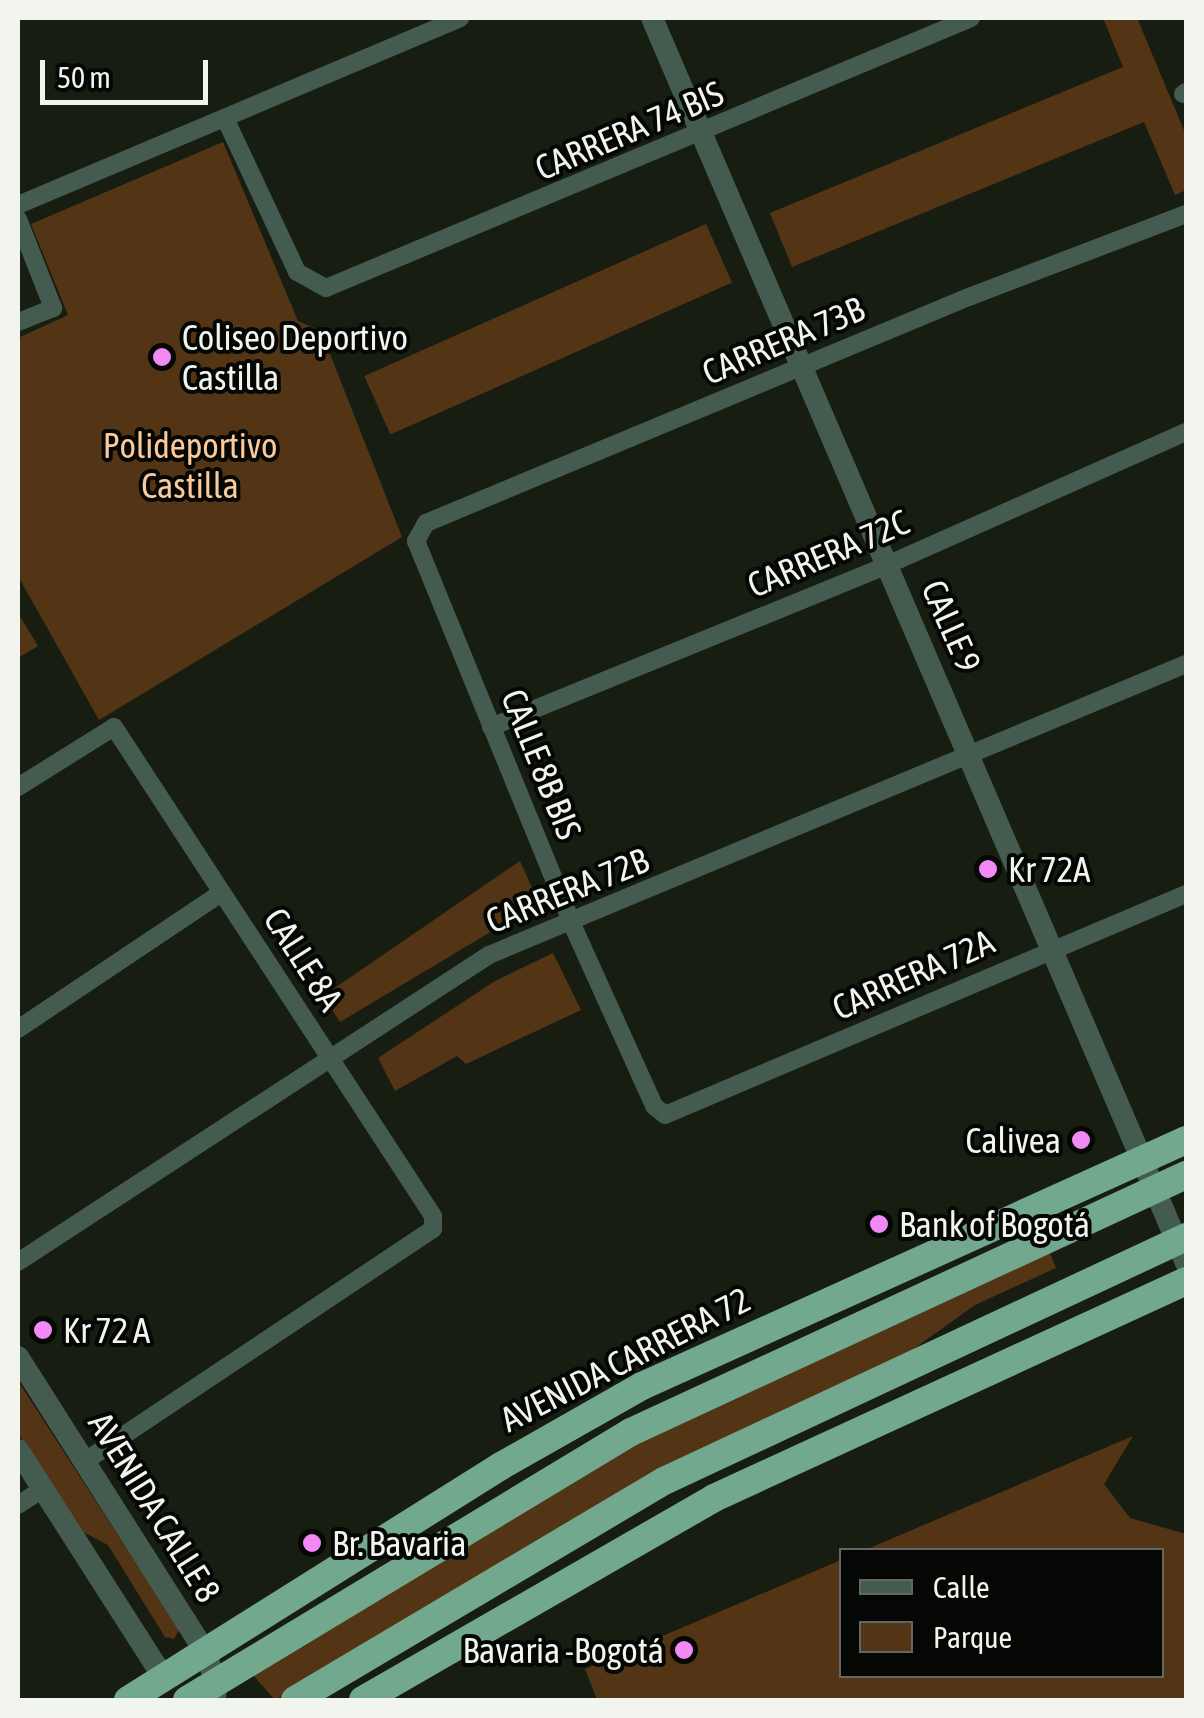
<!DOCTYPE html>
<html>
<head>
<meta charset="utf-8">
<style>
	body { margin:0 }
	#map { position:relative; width:1204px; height:1718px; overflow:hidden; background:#181d12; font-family:"Asap Condensed",sans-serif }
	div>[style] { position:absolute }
	.green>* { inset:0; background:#533515; transform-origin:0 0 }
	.minor>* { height:18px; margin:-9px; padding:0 9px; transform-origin:9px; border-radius:9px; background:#445b4f }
	.tertiary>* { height:22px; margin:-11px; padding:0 11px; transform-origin:11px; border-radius:11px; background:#445b4f }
	.trunk>* { height:28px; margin:-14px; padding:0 14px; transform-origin:14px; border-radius:14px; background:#72a88d }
	.dots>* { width:28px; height:28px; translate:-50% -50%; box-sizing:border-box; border:5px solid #050704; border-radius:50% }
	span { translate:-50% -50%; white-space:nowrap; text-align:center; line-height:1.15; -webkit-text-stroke:8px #050704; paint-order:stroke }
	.street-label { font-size:35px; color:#f1f5ee }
	.poi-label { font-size:35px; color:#f1f5ee }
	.left { translate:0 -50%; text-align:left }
	.right { translate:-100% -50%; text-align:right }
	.park-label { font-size:35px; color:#fbc99a }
	.frame { position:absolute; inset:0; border:20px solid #f1f5ee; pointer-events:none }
	.legend { position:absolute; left:839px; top:1548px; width:325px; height:130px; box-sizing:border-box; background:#050704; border:2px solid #636662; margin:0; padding:12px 18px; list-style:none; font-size:30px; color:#f1f5ee }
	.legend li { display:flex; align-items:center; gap:20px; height:50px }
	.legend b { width:50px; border:2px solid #636662 }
	.scale { position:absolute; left:40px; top:60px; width:168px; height:45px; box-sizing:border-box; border:5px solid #f1f5ee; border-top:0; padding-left:12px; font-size:30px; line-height:35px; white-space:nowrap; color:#f1f5ee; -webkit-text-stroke:8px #050704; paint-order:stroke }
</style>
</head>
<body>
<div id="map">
	<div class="green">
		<i style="clip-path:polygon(1103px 18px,1137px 18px,1186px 135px,1186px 190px,1175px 195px,1144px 122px,792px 267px,770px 213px,1123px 67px)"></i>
		<i style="clip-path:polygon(223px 142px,298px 321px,321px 331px,402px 537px,99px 720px,18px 576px,18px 338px,68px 315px,31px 224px)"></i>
		<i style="left:706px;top:224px;width:64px;height:374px;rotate:66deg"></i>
		<i style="clip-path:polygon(18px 613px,38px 646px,18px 658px)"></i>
		<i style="clip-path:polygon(520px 861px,539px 903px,340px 1022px,323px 996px)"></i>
		<i style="clip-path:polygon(553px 953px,581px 1010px,466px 1064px,457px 1056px,395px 1091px,378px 1058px,495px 981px)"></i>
		<i style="clip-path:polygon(1048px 1248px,1056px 1268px,975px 1305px,912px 1350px,696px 1453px,275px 1700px,252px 1674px,688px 1412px)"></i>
		<i style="clip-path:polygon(18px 1381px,179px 1630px,174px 1639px,165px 1637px,108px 1545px,83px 1532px,18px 1433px)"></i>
		<i style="clip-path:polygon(1133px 1436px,1104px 1484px,1130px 1518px,1186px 1534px,1186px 1700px,597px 1700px,585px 1669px,841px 1560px,842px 1676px,1162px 1676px,1162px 1550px,865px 1550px)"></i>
	</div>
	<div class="minor">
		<i style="left:1183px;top:94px;width:4px;rotate:-34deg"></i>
		<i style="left:225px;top:118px;width:170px;rotate:64.9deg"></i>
		<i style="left:297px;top:272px;width:33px;rotate:29deg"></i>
		<i style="left:326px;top:288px;width:699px;rotate:-22.71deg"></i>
		<i style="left:18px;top:205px;width:480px;rotate:-22.9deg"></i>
		<i style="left:1186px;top:214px;width:230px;rotate:159.1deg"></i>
		<i style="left:971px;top:296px;width:590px;rotate:157.39deg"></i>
		<i style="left:426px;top:523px;width:21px;rotate:119deg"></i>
		<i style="left:416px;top:541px;width:414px;rotate:67.8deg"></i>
		<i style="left:572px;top:924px;width:200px;rotate:65.7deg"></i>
		<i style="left:654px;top:1106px;width:14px;rotate:39deg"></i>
		<i style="left:665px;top:1115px;width:566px;rotate:-22.99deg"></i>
		<i style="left:18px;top:219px;width:96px;rotate:68.5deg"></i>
		<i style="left:53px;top:308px;width:38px;rotate:158deg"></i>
		<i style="left:491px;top:727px;width:428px;rotate:-22.2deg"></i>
		<i style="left:887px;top:565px;width:327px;rotate:-24deg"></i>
		<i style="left:18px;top:787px;width:113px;rotate:-32deg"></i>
		<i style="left:114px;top:727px;width:584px;rotate:56.88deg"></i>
		<i style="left:433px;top:1216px;width:13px;rotate:90deg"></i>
		<i style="left:433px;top:1229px;width:418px;rotate:146.3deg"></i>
		<i style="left:18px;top:1029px;width:244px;rotate:-33.8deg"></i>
		<i style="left:18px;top:1262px;width:562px;rotate:-33.1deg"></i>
		<i style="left:489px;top:955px;width:755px;rotate:-22.66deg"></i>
		<i style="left:18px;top:1505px;width:30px;rotate:-33deg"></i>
	</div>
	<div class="tertiary">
		<i style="left:652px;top:18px;width:1355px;rotate:66.78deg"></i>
		<i style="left:18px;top:1357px;width:349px;rotate:57.6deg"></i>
		<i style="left:205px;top:1652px;width:32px;rotate:70deg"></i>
		<i style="left:216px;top:1682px;width:18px;rotate:93deg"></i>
		<i style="left:18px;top:1450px;width:271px;rotate:57.4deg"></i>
	</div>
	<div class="trunk">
		<i style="left:128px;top:1700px;width:440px;rotate:-32.1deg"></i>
		<i style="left:501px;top:1466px;width:162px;rotate:-29.6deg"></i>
		<i style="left:642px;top:1386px;width:597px;rotate:-24.33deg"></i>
		<i style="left:187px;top:1700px;width:519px;rotate:-31.12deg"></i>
		<i style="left:631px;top:1432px;width:612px;rotate:-24.85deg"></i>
		<i style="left:295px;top:1700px;width:429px;rotate:-30.7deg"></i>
		<i style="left:664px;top:1481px;width:576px;rotate:-25.05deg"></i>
		<i style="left:363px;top:1700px;width:405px;rotate:-29.9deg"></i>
		<i style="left:714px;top:1498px;width:519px;rotate:-24.69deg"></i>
	</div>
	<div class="dots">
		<i style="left:162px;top:357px;background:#f18af4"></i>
		<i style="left:988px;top:869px;background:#f18af4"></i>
		<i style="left:1081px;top:1140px;background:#f18af4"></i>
		<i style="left:879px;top:1224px;background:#f18af4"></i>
		<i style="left:43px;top:1330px;background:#f18af4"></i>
		<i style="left:312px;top:1543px;background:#f18af4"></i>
		<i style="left:684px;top:1650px;background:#f18af4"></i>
	</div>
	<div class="street-label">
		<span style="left:629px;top:130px;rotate:-23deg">CARRERA 74 BIS</span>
		<span style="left:783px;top:340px;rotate:-23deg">CARRERA 73B</span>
		<span style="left:828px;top:553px;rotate:-23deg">CARRERA 72C</span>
		<span style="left:952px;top:626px;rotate:66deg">CALLE 9</span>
		<span style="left:542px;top:764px;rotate:68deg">CALLE 8B BIS</span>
		<span style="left:567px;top:890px;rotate:-22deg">CARRERA 72B</span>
		<span style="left:304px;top:959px;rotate:57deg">CALLE 8A</span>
		<span style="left:913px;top:974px;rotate:-24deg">CARRERA 72A</span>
		<span style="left:625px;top:1359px;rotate:-27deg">AVENIDA CARRERA 72</span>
		<span style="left:155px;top:1507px;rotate:58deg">AVENIDA CALLE 8</span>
	</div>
	<div class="poi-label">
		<span class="left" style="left:182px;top:357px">Coliseo Deportivo<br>Castilla</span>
		<span class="left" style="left:1008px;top:869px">Kr 72A</span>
		<span class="right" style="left:1061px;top:1140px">Calivea</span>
		<span class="left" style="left:899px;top:1224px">Bank of Bogotá</span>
		<span class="left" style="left:63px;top:1330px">Kr 72 A</span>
		<span class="left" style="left:332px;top:1543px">Br. Bavaria</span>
		<span class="right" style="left:664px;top:1650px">Bavaria -Bogotá</span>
	</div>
	<div class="park-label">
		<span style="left:190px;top:465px">Polideportivo<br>Castilla</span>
	</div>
	<div class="frame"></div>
	<ul class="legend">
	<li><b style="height:12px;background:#445b4f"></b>Calle</li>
	<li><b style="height:28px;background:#533515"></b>Parque</li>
	</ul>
	<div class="scale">50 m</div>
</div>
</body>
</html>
